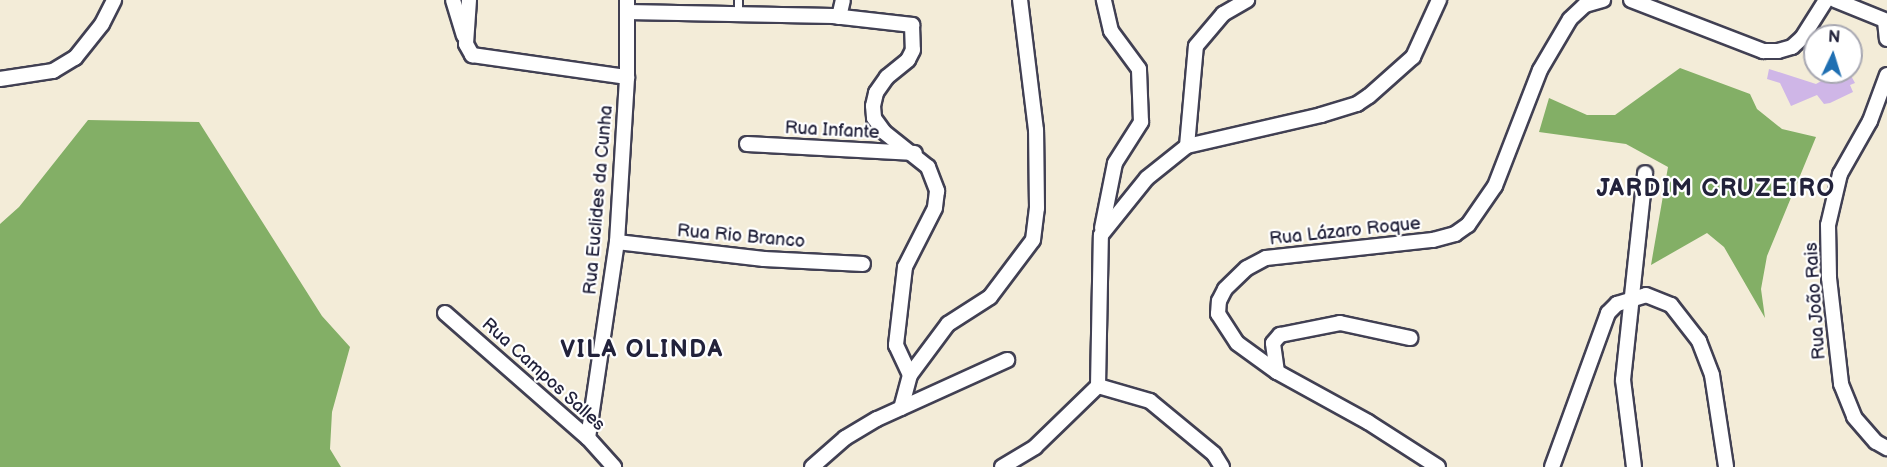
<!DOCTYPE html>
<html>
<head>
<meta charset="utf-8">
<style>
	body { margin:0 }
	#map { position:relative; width:1887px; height:467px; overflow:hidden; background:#f3ecd8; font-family:"Balsamiq Sans",sans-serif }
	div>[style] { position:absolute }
	.forest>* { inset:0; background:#83af66 }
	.building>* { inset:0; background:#cfb6e7 }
	.roads { filter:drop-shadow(2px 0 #414053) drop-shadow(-2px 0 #414053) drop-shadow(0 2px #414053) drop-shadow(0 -2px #414053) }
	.service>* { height:7px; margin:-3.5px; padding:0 3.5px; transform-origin:3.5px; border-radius:3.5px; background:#fff }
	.minor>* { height:14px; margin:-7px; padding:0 7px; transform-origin:7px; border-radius:7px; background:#fff }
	span { translate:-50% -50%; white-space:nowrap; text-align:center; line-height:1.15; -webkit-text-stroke:4.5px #fff; paint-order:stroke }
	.street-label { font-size:18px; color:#22223b }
	.district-label { font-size:24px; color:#22223b; font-weight:700; letter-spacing:1.5px }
	.north { position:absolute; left:1803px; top:24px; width:60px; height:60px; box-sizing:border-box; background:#fff; border:2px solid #a7a7b1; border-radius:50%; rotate:4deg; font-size:16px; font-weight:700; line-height:24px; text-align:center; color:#22223b }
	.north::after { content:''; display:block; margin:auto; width:21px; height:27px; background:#1f6fb2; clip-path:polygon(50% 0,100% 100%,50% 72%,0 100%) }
</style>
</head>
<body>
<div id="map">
	<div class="forest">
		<i style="clip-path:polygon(1680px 68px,1750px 94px,1757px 109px,1782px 129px,1816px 137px,1767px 256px,1761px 289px,1765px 318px,1724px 247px,1707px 233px,1651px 265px,1668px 167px,1626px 144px,1539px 132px,1549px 98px,1587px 115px,1615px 115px)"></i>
		<i style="clip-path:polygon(88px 120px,199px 122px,322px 316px,350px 347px,332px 412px,330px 449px,341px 467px,0 467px,0 224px,19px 207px)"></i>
	</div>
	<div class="building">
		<i style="clip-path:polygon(1769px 69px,1816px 84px,1830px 76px,1828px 72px,1849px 72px,1855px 83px,1850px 85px,1853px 92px,1830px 103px,1824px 104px,1817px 95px,1791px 106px,1780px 83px,1767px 79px)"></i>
	</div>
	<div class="roads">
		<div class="service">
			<i style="left:738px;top:15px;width:15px;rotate:-90deg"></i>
		</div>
		<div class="minor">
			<i style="left:453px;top:0;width:37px;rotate:73deg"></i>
			<i style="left:469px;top:0;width:44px;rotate:93.9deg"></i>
			<i style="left:466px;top:44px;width:13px;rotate:61deg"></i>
			<i style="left:472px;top:55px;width:157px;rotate:8.1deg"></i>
			<i style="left:1631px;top:0;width:142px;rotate:21.1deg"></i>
			<i style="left:1763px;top:51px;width:15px"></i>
			<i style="left:1778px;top:51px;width:15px;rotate:-16deg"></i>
			<i style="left:1792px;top:47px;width:13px;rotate:-42deg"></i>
			<i style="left:1802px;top:38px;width:45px;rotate:-57.7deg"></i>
			<i style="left:1835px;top:0;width:56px;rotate:22deg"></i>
			<i style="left:627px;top:12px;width:206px;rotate:1.1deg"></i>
			<i style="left:833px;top:16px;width:80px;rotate:6.5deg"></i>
			<i style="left:912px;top:25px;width:25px;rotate:88deg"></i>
			<i style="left:913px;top:50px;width:11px;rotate:117deg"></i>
			<i style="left:908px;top:60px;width:27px;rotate:141deg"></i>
			<i style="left:887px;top:77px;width:19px;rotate:125deg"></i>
			<i style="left:876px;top:93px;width:13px;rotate:103deg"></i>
			<i style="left:873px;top:106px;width:12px;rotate:85deg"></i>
			<i style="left:874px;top:118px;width:17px;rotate:54deg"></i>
			<i style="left:884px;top:132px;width:56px;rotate:38.5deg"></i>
			<i style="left:928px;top:167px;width:26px;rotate:69deg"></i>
			<i style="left:937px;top:191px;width:17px;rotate:97deg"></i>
			<i style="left:935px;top:208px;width:66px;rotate:117deg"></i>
			<i style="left:905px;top:267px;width:79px;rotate:96.6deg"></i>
			<i style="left:896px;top:345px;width:33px;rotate:65deg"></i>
			<i style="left:910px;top:375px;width:34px;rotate:105deg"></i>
			<i style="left:839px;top:17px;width:17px;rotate:-77deg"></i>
			<i style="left:1885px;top:21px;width:18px;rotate:84deg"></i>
			<i style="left:1887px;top:75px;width:49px;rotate:110.3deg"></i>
			<i style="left:1870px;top:121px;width:61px;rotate:119.5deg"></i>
			<i style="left:1840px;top:174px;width:52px;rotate:103.2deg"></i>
			<i style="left:1828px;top:225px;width:53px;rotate:88.9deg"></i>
			<i style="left:1829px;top:278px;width:107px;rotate:83.5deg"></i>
			<i style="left:1841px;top:384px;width:35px;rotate:68deg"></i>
			<i style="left:1854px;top:417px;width:33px;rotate:49deg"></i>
			<i style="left:1876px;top:442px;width:13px;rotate:29deg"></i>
			<i style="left:0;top:79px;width:54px;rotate:-8.6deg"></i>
			<i style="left:53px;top:71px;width:26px;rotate:-31deg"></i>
			<i style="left:75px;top:58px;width:43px;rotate:-51.5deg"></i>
			<i style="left:102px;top:24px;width:27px;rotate:-63deg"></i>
			<i style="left:747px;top:144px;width:168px;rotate:3.1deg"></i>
			<i style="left:1187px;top:146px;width:100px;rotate:-84.9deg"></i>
			<i style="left:1196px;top:46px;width:42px;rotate:-49.8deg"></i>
			<i style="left:1223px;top:14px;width:28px;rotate:-30deg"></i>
			<i style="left:1102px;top:228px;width:66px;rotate:-78.7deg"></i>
			<i style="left:1115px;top:163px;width:49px;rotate:-57.6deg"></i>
			<i style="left:1141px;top:122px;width:53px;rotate:-92.2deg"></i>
			<i style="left:1139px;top:69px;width:47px;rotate:-126.4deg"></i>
			<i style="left:1111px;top:31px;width:32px;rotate:-103deg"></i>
			<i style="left:617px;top:242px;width:148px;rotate:6.6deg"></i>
			<i style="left:764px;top:259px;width:99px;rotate:2.9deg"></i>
			<i style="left:445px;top:313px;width:190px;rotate:41.2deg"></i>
			<i style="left:588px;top:438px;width:39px;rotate:48deg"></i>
			<i style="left:1277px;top:372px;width:29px;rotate:-98deg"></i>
			<i style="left:1273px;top:343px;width:11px;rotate:-49deg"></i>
			<i style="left:1280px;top:335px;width:61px;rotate:-11.3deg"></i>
			<i style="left:1340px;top:323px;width:72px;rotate:12.1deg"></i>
			<i style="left:910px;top:375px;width:64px;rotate:-53.3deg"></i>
			<i style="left:948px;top:324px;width:50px;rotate:-32.7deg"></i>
			<i style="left:990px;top:297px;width:71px;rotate:-53deg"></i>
			<i style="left:1033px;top:240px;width:32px;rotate:-83deg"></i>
			<i style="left:1037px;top:208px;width:78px;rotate:-90.7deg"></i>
			<i style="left:1036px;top:130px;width:131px;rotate:-97deg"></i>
			<i style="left:588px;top:438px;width:198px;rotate:-81.6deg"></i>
			<i style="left:617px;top:242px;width:165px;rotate:-86.5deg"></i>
			<i style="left:627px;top:77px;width:77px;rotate:-90deg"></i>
			<i style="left:812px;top:467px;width:44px;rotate:-41.3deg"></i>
			<i style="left:845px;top:438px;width:37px;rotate:-31deg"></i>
			<i style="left:877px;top:419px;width:143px;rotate:-24.4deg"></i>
			<i style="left:1002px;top:467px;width:39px;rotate:-31deg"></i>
			<i style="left:1035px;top:447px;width:88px;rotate:-44.1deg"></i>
			<i style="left:1222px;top:467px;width:15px;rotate:-122deg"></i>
			<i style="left:1214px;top:454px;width:83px;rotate:-140.4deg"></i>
			<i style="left:1150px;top:401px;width:54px;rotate:-163.9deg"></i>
			<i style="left:1098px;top:386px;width:151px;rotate:-88.9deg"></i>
			<i style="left:1101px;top:235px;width:73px;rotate:-51.1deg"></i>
			<i style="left:1147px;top:178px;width:51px;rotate:-38.7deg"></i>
			<i style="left:1187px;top:146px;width:138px;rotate:-13deg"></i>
			<i style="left:1321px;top:115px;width:38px;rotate:-17deg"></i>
			<i style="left:1357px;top:104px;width:14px;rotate:-34deg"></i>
			<i style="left:1369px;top:96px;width:59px;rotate:-41.6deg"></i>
			<i style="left:1413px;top:57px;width:63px;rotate:-65.5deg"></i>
			<i style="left:1438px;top:467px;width:83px;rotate:-147.3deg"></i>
			<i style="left:1368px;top:422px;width:104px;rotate:-151.2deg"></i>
			<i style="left:1277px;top:372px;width:49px;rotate:-144.1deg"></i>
			<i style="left:1237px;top:343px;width:35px;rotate:-123deg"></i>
			<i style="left:1218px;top:314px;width:13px;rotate:-86deg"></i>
			<i style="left:1219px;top:301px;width:13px;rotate:-63deg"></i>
			<i style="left:1225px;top:289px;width:30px;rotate:-44deg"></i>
			<i style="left:1247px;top:268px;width:21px;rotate:-28deg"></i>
			<i style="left:1266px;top:258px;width:168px;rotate:-6.2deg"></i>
			<i style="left:1433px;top:240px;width:23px;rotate:-15deg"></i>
			<i style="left:1455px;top:234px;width:16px;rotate:-35deg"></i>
			<i style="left:1468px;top:225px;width:47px;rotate:-55.3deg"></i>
			<i style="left:1495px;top:186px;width:124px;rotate:-68.8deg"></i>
			<i style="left:1540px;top:70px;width:59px;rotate:-59.5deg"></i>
			<i style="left:1570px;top:19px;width:21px;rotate:-43deg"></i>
			<i style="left:1585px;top:5px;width:19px;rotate:-16deg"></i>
			<i style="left:1552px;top:467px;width:164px;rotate:-70deg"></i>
			<i style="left:1608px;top:313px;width:13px;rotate:-45deg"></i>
			<i style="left:1617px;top:304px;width:30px;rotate:-17deg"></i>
			<i style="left:1646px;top:295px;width:27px;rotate:22deg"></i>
			<i style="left:1671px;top:305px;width:46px;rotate:52.1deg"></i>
			<i style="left:1699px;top:341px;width:36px;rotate:69deg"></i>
			<i style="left:1712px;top:375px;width:93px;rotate:81.3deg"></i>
			<i style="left:1634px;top:467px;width:88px;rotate:-97.2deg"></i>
			<i style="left:1623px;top:380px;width:208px;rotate:-83.9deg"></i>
		</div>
	</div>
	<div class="street-label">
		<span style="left:832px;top:131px;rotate:3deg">Rua Infante</span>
		<span style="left:599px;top:200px;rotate:-85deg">Rua Euclides da Cunha</span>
		<span style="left:1345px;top:232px;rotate:-6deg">Rua Lázaro Roque</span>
		<span style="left:741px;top:237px;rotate:5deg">Rua Rio Branco</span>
		<span style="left:1816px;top:301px;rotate:-94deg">Rua João Rais</span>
		<span style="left:543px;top:375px;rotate:42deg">Rua Campos Salles</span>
	</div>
	<div class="district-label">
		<span style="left:1716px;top:189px">JARDIM CRUZEIRO</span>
		<span style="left:642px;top:350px">VILA OLINDA</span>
	</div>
	<div class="north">N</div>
</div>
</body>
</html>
